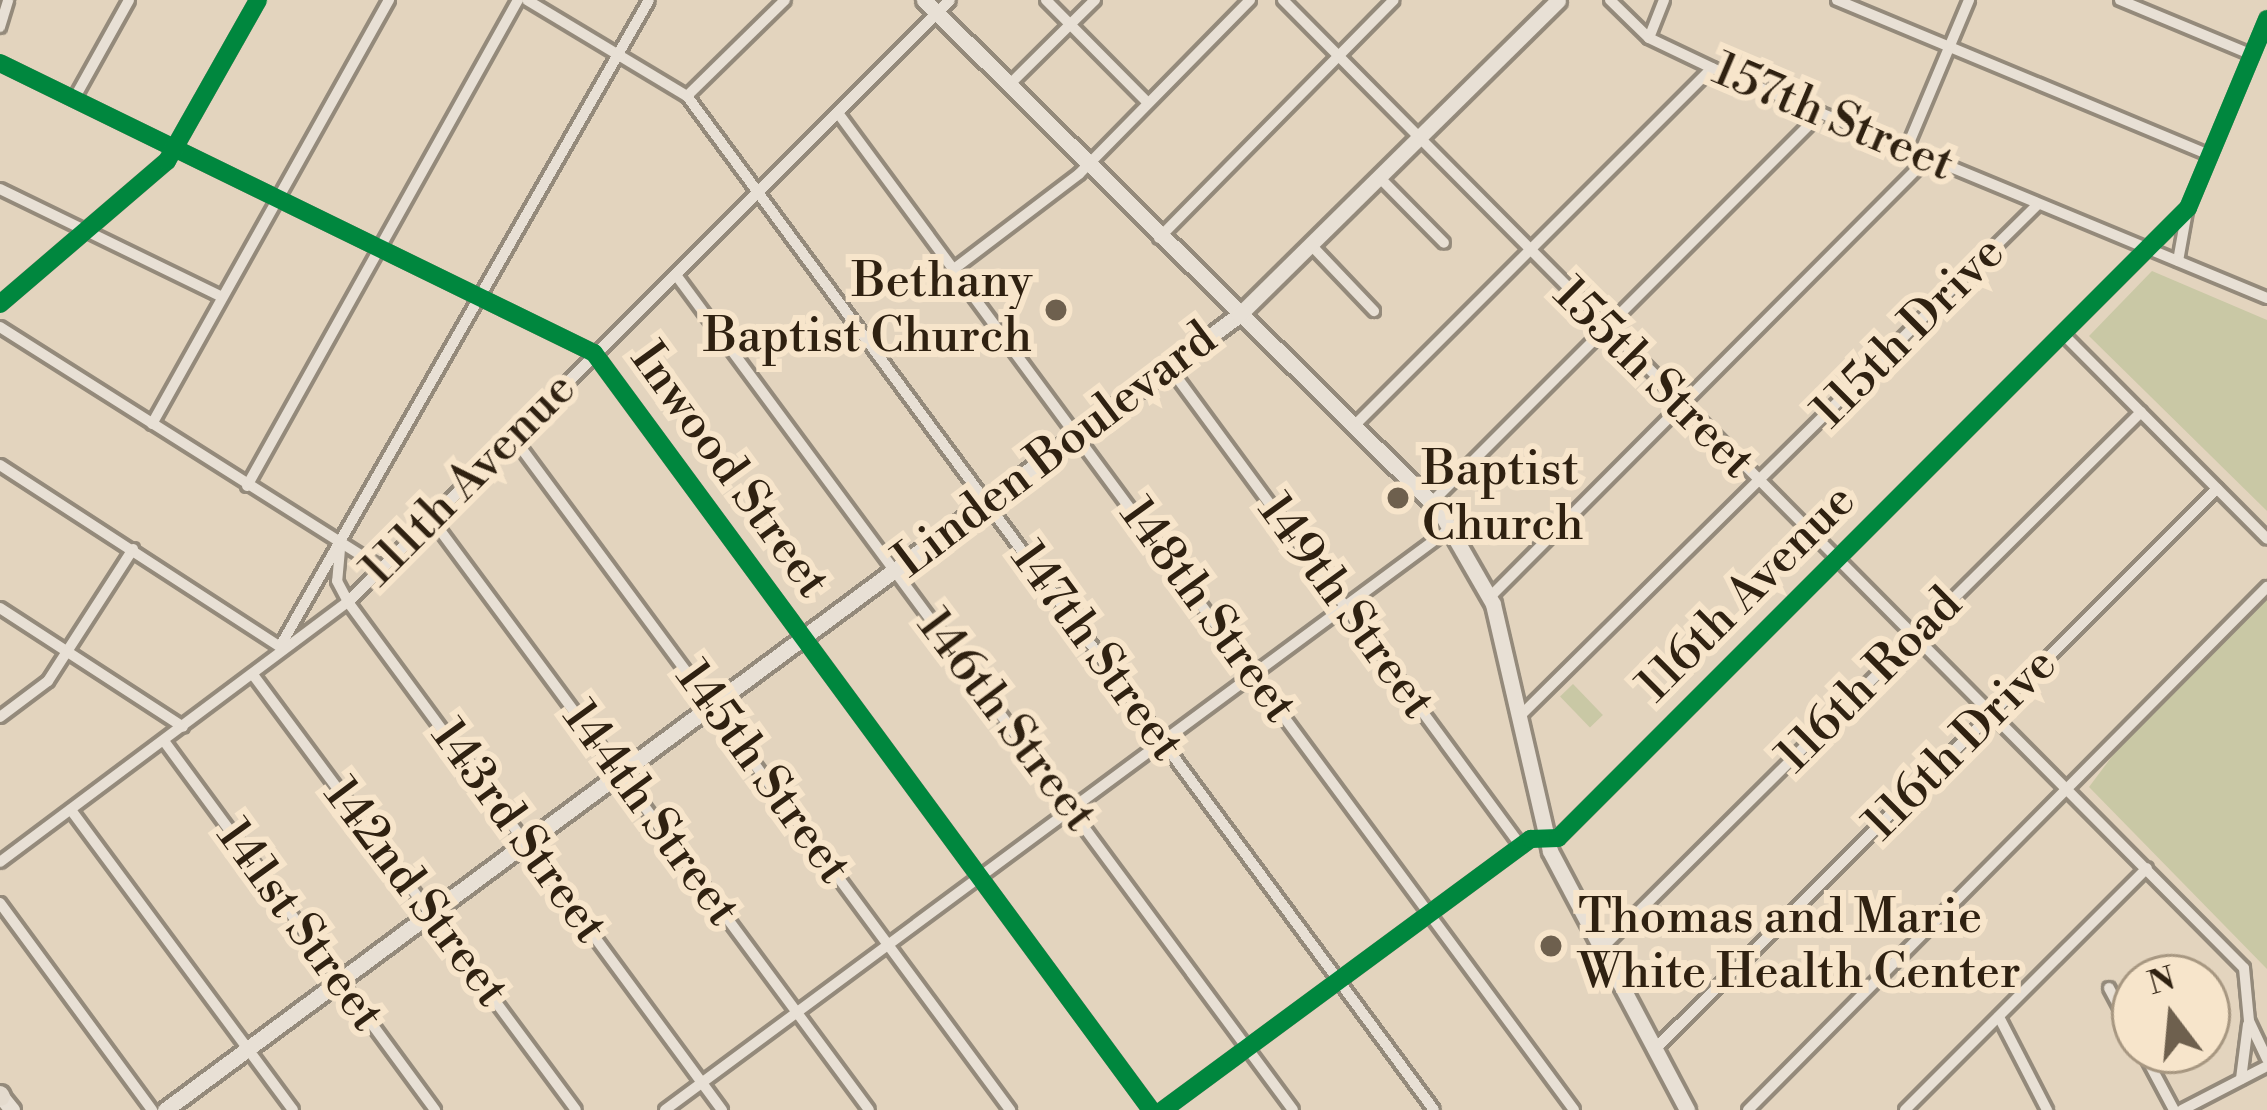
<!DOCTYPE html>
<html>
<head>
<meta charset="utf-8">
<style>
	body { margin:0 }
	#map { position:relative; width:2267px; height:1110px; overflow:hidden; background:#e3d4be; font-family:"Libre Bodoni",serif }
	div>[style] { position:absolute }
	.green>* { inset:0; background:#c9c8a5; transform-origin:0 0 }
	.roads { filter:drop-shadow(3px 0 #948a7b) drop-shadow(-3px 0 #948a7b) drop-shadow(0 3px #948a7b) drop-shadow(0 -3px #948a7b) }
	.minor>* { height:10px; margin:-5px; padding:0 5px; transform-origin:5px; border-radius:5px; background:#e8e0d5 }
	.secondary>* { height:15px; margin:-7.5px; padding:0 7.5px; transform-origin:7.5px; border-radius:7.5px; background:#e8e0d5 }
	.motorway>* { height:18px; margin:-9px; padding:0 9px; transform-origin:9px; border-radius:9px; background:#e4dbce }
	.cycleway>* { height:18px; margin:-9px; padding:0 9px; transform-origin:9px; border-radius:9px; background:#00873e }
	.dots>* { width:33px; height:33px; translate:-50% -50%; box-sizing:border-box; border:6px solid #f7e5cb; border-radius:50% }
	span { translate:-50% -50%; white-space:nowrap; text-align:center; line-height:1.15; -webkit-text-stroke:12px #f7e5cb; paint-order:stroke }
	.street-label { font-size:48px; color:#2f2111 }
	.poi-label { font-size:48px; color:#2f2111 }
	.right { translate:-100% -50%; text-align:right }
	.left { translate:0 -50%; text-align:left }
	.north { position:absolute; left:2111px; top:954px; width:120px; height:120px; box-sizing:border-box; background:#f7e5cb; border:3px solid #a79781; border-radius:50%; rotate:344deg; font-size:33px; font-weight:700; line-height:48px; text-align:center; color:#2f2111 }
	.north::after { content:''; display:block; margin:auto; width:42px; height:54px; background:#6e604e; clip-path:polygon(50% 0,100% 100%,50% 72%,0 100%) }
</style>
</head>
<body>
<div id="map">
	<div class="green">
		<i style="clip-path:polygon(2152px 271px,2267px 320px,2267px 511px,2089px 336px)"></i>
		<i style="clip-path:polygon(2267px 595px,2267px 969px,2089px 787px,2128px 735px)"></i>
		<i style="left:1573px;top:684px;width:43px;height:18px;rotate:46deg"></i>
	</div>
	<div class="roads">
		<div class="minor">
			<i style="left:527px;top:0;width:187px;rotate:31deg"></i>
			<i style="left:687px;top:96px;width:1259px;rotate:53.62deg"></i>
			<i style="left:1046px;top:0;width:144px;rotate:45.3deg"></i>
			<i style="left:1283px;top:0;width:1364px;rotate:45.21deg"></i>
			<i style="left:2244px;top:968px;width:53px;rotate:84.6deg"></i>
			<i style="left:2249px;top:1021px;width:42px;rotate:64.7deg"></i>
			<i style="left:1610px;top:0;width:54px;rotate:44.3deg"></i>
			<i style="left:1649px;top:38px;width:70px;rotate:25.5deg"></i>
			<i style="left:1712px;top:68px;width:601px;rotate:22.51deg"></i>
			<i style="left:1837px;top:0;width:404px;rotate:22.6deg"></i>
			<i style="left:2120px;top:0;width:143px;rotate:22.6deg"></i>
			<i style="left:0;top:27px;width:28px;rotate:-73deg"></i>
			<i style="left:1649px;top:38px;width:41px;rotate:-68.5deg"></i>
			<i style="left:0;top:63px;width:661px;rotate:26.02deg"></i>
			<i style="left:594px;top:353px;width:940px;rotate:53.65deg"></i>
			<i style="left:1009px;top:85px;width:121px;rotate:-44.7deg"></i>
			<i style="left:687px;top:96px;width:137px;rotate:-44.4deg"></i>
			<i style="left:74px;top:99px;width:113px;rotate:-60.9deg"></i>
			<i style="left:838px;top:113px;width:1239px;rotate:53.56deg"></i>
			<i style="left:1906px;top:150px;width:163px;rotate:-67.2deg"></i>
			<i style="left:1380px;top:178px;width:91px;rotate:45.4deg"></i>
			<i style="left:0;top:189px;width:247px;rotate:25.9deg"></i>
			<i style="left:1159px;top:238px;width:334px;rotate:-45.4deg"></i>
			<i style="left:1312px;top:246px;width:90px;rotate:46.4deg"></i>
			<i style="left:2178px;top:261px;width:51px;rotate:-79.8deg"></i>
			<i style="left:954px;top:269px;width:157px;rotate:-37.2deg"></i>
			<i style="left:1079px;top:174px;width:244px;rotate:-45.5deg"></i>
			<i style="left:676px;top:275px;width:1038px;rotate:53.54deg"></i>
			<i style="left:0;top:304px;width:220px;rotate:-40.6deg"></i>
			<i style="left:167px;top:161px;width:185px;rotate:-60.5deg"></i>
			<i style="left:0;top:327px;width:451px;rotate:32.3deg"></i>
			<i style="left:2063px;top:334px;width:289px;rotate:45.1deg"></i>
			<i style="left:1170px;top:368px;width:593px;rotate:53.71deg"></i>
			<i style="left:152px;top:424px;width:486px;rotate:-60.8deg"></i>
			<i style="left:1354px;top:426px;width:506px;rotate:-45deg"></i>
			<i style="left:513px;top:437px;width:837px;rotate:53.55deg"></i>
			<i style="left:0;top:465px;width:334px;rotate:33deg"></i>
			<i style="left:247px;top:486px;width:556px;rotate:-60.86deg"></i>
			<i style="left:1432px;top:502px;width:550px;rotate:-45deg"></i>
			<i style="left:431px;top:518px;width:736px;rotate:53.5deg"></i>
			<i style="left:340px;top:549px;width:32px;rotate:95deg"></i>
			<i style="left:337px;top:581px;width:24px;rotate:62deg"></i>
			<i style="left:348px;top:602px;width:631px;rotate:53.64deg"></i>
			<i style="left:1490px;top:597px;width:619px;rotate:-45.07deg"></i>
			<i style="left:0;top:608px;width:218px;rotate:33deg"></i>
			<i style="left:282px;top:643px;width:740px;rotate:-60.28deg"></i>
			<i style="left:254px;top:676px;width:540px;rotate:53.43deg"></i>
			<i style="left:1522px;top:714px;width:726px;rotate:-44.66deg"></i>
			<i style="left:0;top:717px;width:60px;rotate:-36.9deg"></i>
			<i style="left:48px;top:681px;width:157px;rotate:-57.2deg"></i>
			<i style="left:164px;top:741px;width:458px;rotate:53.7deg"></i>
			<i style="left:71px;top:810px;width:373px;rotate:53.5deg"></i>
			<i style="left:0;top:862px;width:434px;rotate:-36.8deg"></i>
			<i style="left:348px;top:602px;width:851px;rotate:-45deg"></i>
			<i style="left:0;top:903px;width:257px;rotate:53.7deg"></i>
			<i style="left:1600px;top:950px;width:763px;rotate:-44.84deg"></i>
			<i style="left:2109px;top:988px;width:55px;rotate:62deg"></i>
			<i style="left:1999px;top:1017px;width:105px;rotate:62.7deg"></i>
			<i style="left:1654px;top:1050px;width:795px;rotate:-44.9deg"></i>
			<i style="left:2142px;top:1050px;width:68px;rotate:61.9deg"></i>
			<i style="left:2241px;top:1079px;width:55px;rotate:-82.7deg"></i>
			<i style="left:665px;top:1110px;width:978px;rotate:-36.52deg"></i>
			<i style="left:1163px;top:1110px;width:457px;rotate:-36.4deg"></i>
			<i style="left:1531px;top:839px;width:27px;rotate:-2deg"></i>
			<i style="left:1558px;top:838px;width:891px;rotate:-45deg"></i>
			<i style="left:2188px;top:208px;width:205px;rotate:-67.3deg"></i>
			<i style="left:1748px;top:1110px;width:737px;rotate:-45.22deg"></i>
			<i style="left:1905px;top:1110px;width:342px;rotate:-45deg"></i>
			<i style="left:2182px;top:1110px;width:96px;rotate:-27.4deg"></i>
		</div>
		<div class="secondary">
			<i style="left:924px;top:0;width:725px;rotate:44.72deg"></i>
			<i style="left:1439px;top:510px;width:108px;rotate:60.1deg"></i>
			<i style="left:1493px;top:604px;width:253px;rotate:77deg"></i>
			<i style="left:1550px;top:851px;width:293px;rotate:62.1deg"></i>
			<i style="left:0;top:1095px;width:19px;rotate:51deg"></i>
			<i style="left:165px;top:1110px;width:1336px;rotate:-36.51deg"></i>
			<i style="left:1239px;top:315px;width:448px;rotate:-44.6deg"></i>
		</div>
		<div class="motorway">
			<i style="left:0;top:1095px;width:2px;rotate:63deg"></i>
		</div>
	</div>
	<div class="cycleway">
		<i style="left:0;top:63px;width:661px;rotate:26.02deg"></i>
		<i style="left:594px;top:353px;width:940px;rotate:53.65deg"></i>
		<i style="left:0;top:304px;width:220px;rotate:-40.6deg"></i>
		<i style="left:167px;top:161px;width:185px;rotate:-60.5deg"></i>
		<i style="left:1163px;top:1110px;width:457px;rotate:-36.4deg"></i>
		<i style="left:1531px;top:839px;width:27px;rotate:-2deg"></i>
		<i style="left:1558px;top:838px;width:891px;rotate:-45deg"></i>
		<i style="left:2188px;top:208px;width:205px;rotate:-67.3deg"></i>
	</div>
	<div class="dots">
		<i style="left:1056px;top:310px;background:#6e604e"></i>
		<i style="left:1398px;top:498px;background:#6e604e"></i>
		<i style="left:1551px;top:946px;background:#6e604e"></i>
	</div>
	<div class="street-label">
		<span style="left:1833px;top:118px;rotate:23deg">157th Street</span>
		<span style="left:1909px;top:333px;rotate:-45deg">115th Drive</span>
		<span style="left:1653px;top:379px;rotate:45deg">155th Street</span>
		<span style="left:1056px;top:451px;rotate:-37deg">Linden Boulevard</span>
		<span style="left:729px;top:471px;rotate:54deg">Inwood Street</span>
		<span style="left:469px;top:480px;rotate:-45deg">111th Avenue</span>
		<span style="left:1747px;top:594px;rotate:-45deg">116th Avenue</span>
		<span style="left:1345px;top:607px;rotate:54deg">149th Street</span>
		<span style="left:1207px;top:611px;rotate:54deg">148th Street</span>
		<span style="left:1096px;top:652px;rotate:54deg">147th Street</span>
		<span style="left:1870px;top:681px;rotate:-45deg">116th Road</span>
		<span style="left:1006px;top:721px;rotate:53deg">146th Street</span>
		<span style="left:1961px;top:745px;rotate:-45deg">116th Drive</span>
		<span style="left:762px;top:773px;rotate:54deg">145th Street</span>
		<span style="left:650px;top:814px;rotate:54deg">144th Street</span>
		<span style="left:518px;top:832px;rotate:54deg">143rd Street</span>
		<span style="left:415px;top:893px;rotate:53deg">142nd Street</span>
		<span style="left:299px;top:926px;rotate:54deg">141st Street</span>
	</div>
	<div class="poi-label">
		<span class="right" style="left:1032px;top:310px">Bethany<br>Baptist Church</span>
		<span class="left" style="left:1422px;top:498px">Baptist<br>Church</span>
		<span class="left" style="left:1578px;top:946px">Thomas and Marie<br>White Health Center</span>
	</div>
	<div class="north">N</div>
</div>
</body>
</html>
